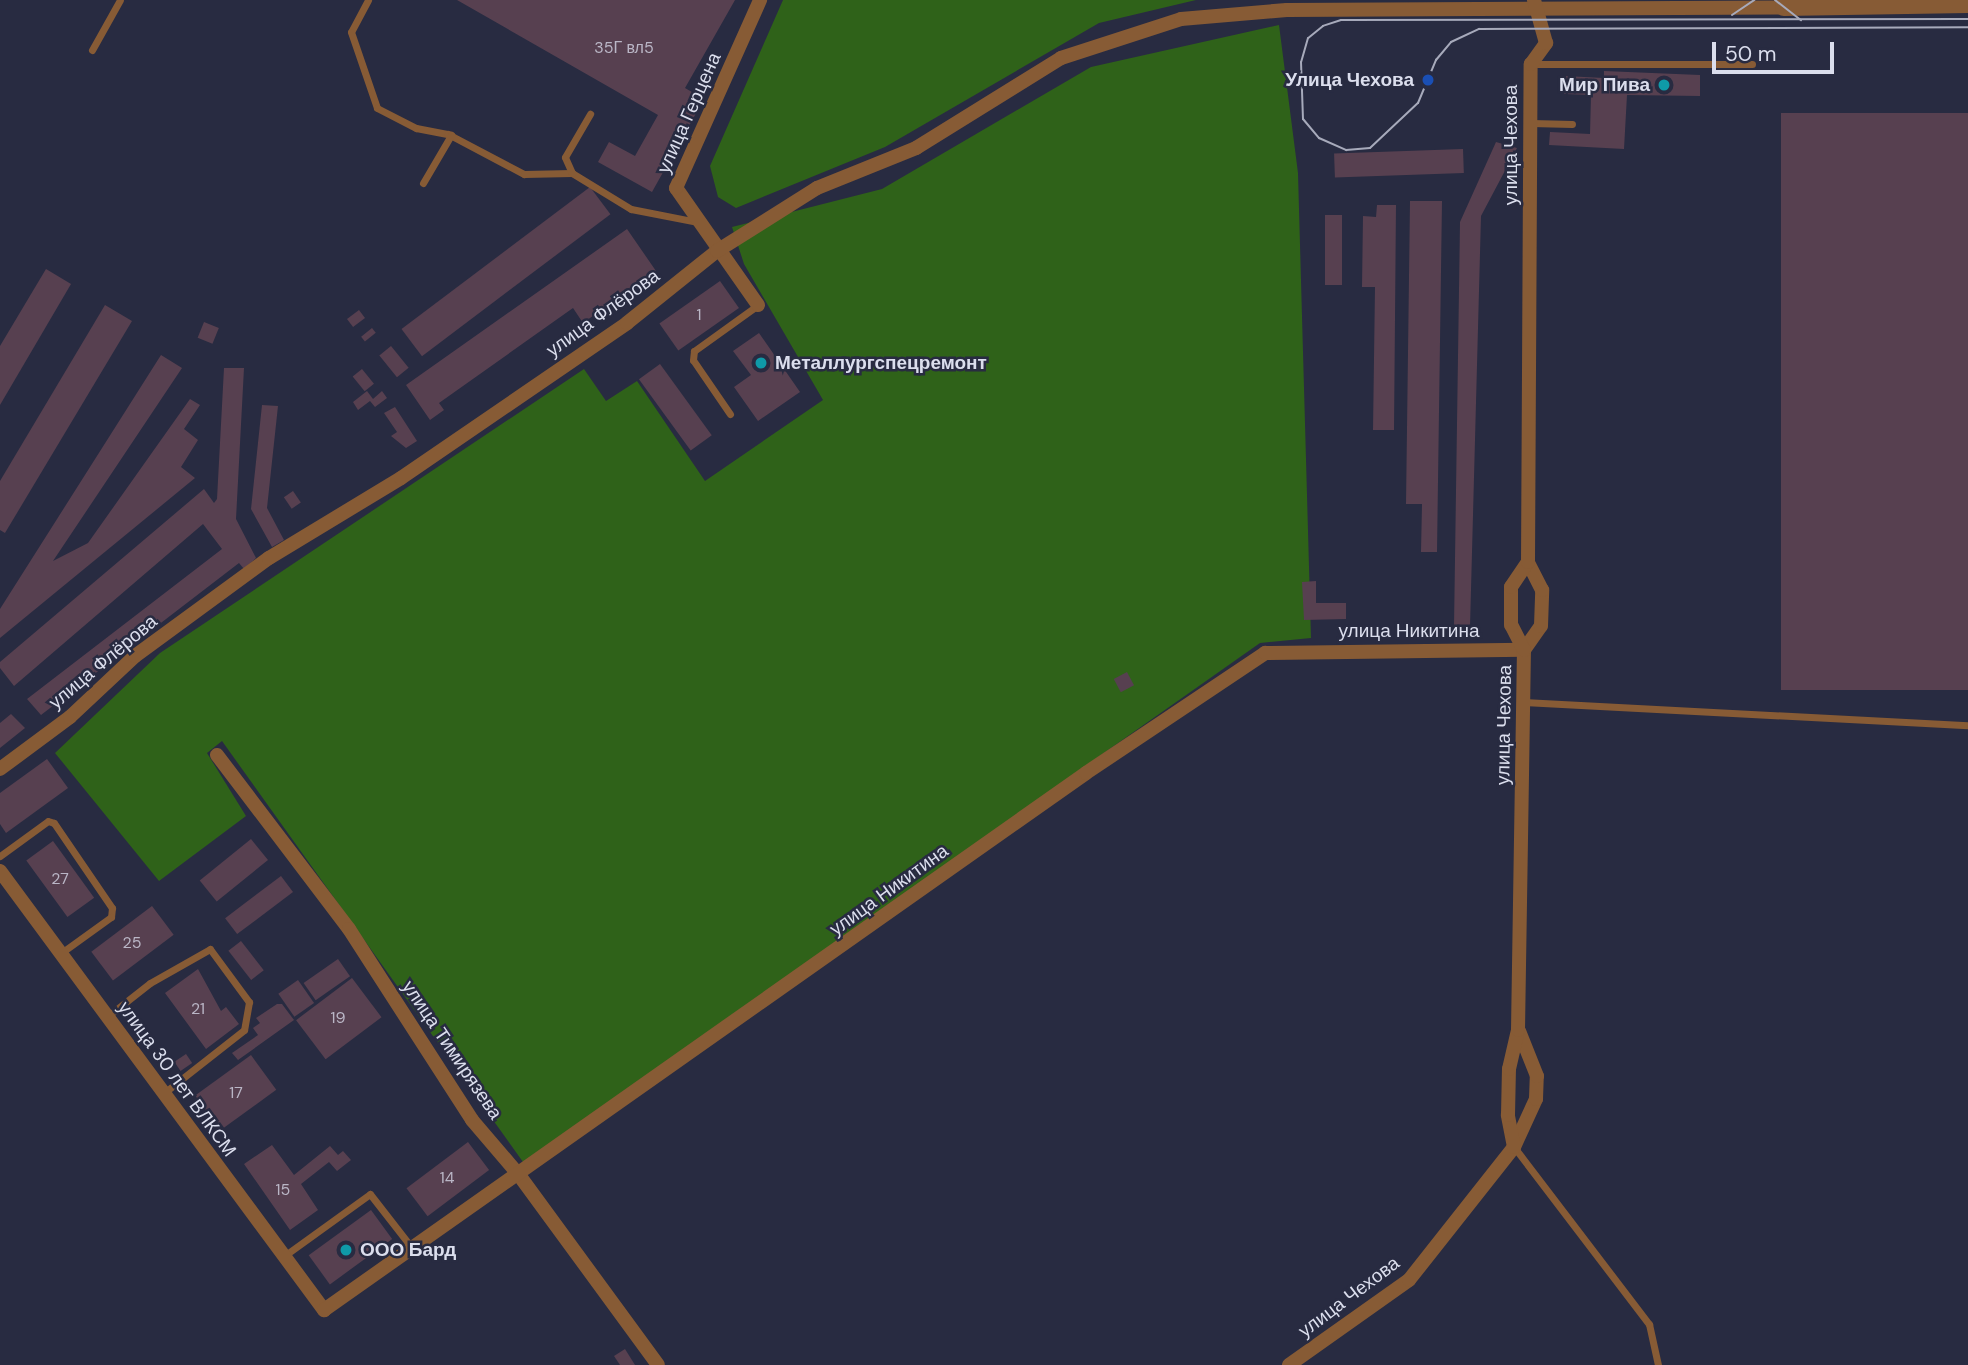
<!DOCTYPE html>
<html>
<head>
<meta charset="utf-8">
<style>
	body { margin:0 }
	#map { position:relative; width:1968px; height:1365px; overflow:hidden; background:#282b41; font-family:"DM Sans",sans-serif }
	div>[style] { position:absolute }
	.forest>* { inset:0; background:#2f6219 }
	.building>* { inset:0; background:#574050; transform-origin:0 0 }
	.service>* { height:7px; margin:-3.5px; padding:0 3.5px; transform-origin:3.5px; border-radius:3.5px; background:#875b35 }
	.minor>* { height:14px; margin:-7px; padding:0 7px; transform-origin:7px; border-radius:7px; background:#875b35 }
	.tertiary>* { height:18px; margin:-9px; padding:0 9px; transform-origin:9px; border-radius:9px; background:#875b35 }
	.tram>* { height:2px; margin:-1px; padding:0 1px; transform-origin:1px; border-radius:1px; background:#a7aabb }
	.dots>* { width:19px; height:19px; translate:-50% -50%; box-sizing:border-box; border:4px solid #282b41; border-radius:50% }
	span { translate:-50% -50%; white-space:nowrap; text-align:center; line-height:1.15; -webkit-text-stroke:5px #282b41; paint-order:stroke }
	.number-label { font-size:16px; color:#bab6c6 }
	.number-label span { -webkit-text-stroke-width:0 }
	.poi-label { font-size:19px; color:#dbdeed; font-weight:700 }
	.right { translate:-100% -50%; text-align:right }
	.left { translate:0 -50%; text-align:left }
	.street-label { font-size:19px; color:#dbdeed }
	.scale { position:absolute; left:1712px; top:42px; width:122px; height:32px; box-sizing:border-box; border:4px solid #dbdeed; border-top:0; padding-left:9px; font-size:21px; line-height:24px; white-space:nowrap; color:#dbdeed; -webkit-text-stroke:5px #282b41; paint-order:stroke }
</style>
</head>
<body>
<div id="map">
	<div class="forest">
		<i style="clip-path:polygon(783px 0,1196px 0,1099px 23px,885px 147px,736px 208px,718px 197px,710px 166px)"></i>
		<i style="clip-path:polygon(1279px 25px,1298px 173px,1311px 638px,1260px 643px,523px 1162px,222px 741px,207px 753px,246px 816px,159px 881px,55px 753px,160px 653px,584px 369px,606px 401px,637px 381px,705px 481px,823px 400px,744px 264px,732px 227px,882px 189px,1091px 67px)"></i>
	</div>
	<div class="building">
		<i style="clip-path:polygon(457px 0,735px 0,685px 88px,704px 99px,652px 192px,598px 162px,609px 142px,635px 156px,658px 115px)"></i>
		<i style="clip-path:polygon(1604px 71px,1700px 75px,1700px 96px,1627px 95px,1624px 149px,1549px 145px,1550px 132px,1590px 134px,1591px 95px,1564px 94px,1565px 76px,1604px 78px)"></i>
		<i style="left:1781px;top:113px;width:187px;height:577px"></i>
		<i style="clip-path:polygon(1496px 142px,1517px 148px,1481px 216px,1470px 627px,1454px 626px,1460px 222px)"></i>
		<i style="left:1463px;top:149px;width:24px;height:129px;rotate:88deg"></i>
		<i style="left:590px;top:187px;width:34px;height:236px;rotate:53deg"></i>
		<i style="clip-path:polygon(1410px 201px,1442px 201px,1437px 552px,1421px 552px,1422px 504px,1406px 504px)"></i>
		<i style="clip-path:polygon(1377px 205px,1396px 205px,1394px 430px,1373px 430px,1375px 287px,1362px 287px,1363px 216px,1376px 217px)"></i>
		<i style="left:1325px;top:215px;width:17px;height:70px"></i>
		<i style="clip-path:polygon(627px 229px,656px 271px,583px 323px,573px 308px,439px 403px,444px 410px,430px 420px,406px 385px)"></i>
		<i style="clip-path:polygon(46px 269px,71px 284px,0 405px,0 346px)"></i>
		<i style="left:720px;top:281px;width:33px;height:74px;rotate:55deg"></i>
		<i style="clip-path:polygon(105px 305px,132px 321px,5px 533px,0 530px,0 481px)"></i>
		<i style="left:359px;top:310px;width:10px;height:15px;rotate:53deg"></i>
		<i style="left:204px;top:322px;width:16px;height:17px;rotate:22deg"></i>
		<i style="left:372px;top:328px;width:6px;height:14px;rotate:51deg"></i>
		<i style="clip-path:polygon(759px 333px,800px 392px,758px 421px,734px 387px,751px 375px,733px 351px)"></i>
		<i style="left:391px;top:346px;width:28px;height:15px;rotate:51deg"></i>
		<i style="clip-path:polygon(161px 355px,182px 368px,53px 561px,88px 543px,190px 399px,200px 405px,184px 429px,198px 440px,181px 467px,195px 478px,0 638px,0 609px)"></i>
		<i style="left:660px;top:364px;width:88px;height:26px;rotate:54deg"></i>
		<i style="clip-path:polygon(224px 368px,244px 368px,236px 519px,256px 558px,244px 569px,239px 563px,41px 715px,27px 699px,222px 549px,203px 524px,14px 686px,0 668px,0 662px,204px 489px,214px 503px,217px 499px)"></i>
		<i style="left:362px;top:369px;width:19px;height:12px;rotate:51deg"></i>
		<i style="clip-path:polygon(367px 391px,373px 399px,382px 391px,387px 398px,375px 407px,370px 401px,358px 410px,353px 402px)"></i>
		<i style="clip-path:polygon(262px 405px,278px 406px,267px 508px,284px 540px,272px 547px,251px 509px)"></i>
		<i style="clip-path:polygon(395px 407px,417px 441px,406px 448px,391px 436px,397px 432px,384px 413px)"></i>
		<i style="left:293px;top:491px;width:14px;height:11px;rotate:56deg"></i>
		<i style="clip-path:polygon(1316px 581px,1316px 603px,1346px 603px,1346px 619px,1304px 620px,1302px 582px)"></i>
		<i style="left:1127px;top:672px;width:15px;height:15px;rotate:62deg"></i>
		<i style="clip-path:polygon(11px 714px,25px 728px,0 748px,0 723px)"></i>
		<i style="clip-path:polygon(47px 759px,68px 788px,6px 833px,0 824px,0 793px)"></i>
		<i style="left:251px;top:839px;width:27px;height:66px;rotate:51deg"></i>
		<i style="left:53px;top:841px;width:70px;height:33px;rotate:54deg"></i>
		<i style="left:281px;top:876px;width:20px;height:70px;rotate:53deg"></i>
		<i style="left:152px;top:906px;width:36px;height:76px;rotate:53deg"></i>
		<i style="left:241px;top:941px;width:37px;height:16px;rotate:52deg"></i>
		<i style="left:338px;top:959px;width:21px;height:42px;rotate:55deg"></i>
		<i style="clip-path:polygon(198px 969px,221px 1011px,226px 1007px,239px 1024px,206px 1049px,165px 993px)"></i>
		<i style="left:352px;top:978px;width:49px;height:70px;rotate:53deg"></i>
		<i style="left:298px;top:980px;width:28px;height:24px;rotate:55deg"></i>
		<i style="clip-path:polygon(277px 1004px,282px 1004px,294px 1020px,238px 1060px,232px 1053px,258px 1035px,253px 1028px,260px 1023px,256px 1018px)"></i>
		<i style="left:186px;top:1054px;width:11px;height:14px;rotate:56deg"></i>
		<i style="left:251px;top:1055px;width:43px;height:69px;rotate:54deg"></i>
		<i style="left:468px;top:1142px;width:35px;height:77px;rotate:53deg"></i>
		<i style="clip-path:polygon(272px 1145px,294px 1175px,330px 1146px,338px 1155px,343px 1151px,351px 1160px,337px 1171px,329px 1162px,301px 1184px,318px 1210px,290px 1230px,244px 1164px)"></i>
		<i style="left:371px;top:1210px;width:36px;height:77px;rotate:54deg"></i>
		<i style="clip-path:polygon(625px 1349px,635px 1365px,620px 1365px,614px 1356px)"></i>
	</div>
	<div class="service">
		<i style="left:368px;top:0;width:36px;rotate:118deg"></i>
		<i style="left:351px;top:32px;width:80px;rotate:71.1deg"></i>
		<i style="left:377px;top:108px;width:44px;rotate:27.1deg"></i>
		<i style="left:416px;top:128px;width:33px;rotate:11deg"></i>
		<i style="left:448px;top:134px;width:86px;rotate:27.8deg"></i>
		<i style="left:524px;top:174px;width:48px;rotate:-1.2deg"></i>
		<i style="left:572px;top:173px;width:69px;rotate:31.4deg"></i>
		<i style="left:631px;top:209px;width:67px;rotate:11.1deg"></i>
		<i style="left:92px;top:50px;width:57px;rotate:-60.8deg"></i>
		<i style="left:1532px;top:64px;width:220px"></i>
		<i style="left:1531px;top:123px;width:41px;rotate:1.4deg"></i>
		<i style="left:572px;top:173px;width:17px;rotate:-114deg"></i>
		<i style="left:565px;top:157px;width:50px;rotate:-59.8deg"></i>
		<i style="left:423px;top:183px;width:56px;rotate:-59.7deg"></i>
		<i style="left:730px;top:414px;width:65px;rotate:-124.4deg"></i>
		<i style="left:693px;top:360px;width:9px;rotate:-84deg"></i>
		<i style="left:694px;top:351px;width:79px;rotate:-35.7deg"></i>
		<i style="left:1523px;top:702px;width:446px;rotate:3deg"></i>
		<i style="left:0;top:856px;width:59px;rotate:-36.1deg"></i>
		<i style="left:48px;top:821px;width:6px;rotate:18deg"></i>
		<i style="left:54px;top:823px;width:103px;rotate:55.7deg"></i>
		<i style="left:112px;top:908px;width:9px;rotate:96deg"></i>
		<i style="left:111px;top:917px;width:62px;rotate:144.2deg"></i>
		<i style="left:108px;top:1016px;width:53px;rotate:-38.2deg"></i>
		<i style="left:150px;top:983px;width:69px;rotate:-29.5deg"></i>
		<i style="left:210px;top:949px;width:66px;rotate:53.7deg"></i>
		<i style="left:249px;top:1002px;width:28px;rotate:100deg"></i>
		<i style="left:244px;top:1030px;width:102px;rotate:141.8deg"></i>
		<i style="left:1514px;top:1147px;width:223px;rotate:52.7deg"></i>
		<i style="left:1649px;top:1324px;width:42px;rotate:77.6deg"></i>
		<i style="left:284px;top:1256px;width:106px;rotate:-35.8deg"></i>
		<i style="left:370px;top:1194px;width:68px;rotate:52.1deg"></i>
	</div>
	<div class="minor">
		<i style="left:758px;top:305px;width:143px;rotate:-125deg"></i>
		<i style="left:676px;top:188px;width:206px;rotate:-65.9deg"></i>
		<i style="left:217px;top:755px;width:218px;rotate:52.8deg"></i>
		<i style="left:349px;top:929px;width:227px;rotate:57.2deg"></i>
		<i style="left:472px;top:1120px;width:72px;rotate:49.5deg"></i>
		<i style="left:519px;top:1175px;width:235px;rotate:53.8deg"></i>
		<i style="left:0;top:769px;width:87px;rotate:-36.6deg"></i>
		<i style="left:70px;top:717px;width:89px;rotate:-43.2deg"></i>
		<i style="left:135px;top:656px;width:166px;rotate:-36.2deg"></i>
		<i style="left:269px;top:558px;width:154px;rotate:-31.2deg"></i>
		<i style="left:401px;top:478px;width:274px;rotate:-34.4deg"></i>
		<i style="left:627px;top:323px;width:115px;rotate:-38.7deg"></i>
		<i style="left:717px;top:251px;width:118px;rotate:-32.2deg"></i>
		<i style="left:817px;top:188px;width:107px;rotate:-22deg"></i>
		<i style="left:916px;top:148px;width:171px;rotate:-31.8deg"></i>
		<i style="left:1061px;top:58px;width:126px;rotate:-18deg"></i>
		<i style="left:1181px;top:19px;width:106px;rotate:-4.9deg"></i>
		<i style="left:1287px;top:10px;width:497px;rotate:-0.3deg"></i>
		<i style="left:1784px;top:7px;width:7px;rotate:-90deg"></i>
		<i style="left:0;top:871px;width:546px;rotate:53.57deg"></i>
		<i style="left:324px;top:1310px;width:932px;rotate:-35.17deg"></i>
		<i style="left:1086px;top:773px;width:216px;rotate:-33.8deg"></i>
		<i style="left:1265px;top:653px;width:259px;rotate:-0.7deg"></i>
		<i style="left:1524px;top:650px;width:29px;rotate:-55deg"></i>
		<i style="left:1541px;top:626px;width:36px;rotate:-88deg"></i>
		<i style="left:1542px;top:590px;width:31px;rotate:-117deg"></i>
		<i style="left:1514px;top:1147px;width:53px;rotate:-65.4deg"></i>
		<i style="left:1536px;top:1099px;width:23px;rotate:-88deg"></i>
		<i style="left:1537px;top:1076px;width:48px;rotate:-111.8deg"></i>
		<i style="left:1289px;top:1365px;width:147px;rotate:-35.3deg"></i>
		<i style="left:1409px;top:1280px;width:169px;rotate:-51.7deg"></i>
		<i style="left:1514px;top:1147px;width:33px;rotate:-101deg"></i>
		<i style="left:1508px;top:1115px;width:46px;rotate:-88.8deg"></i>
		<i style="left:1509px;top:1069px;width:40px;rotate:-77deg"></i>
		<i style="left:1518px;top:1030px;width:380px;rotate:-89.1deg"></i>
		<i style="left:1524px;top:650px;width:28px;rotate:-117deg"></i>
		<i style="left:1511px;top:625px;width:38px;rotate:-90deg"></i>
		<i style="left:1511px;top:587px;width:30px;rotate:-56deg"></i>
		<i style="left:1528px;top:562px;width:498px;rotate:-89.7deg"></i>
		<i style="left:1531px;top:64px;width:26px;rotate:-54deg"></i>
		<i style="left:1546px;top:43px;width:45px;rotate:-105.6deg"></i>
	</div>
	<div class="tertiary">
		<i style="left:1784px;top:7px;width:184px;rotate:-0.9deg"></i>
	</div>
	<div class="tram">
		<i style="left:1775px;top:0;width:33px;rotate:38deg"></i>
		<i style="left:1732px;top:15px;width:27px;rotate:-34deg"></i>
		<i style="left:1968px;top:19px;width:627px;rotate:179.91deg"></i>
		<i style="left:1341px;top:20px;width:19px;rotate:162deg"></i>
		<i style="left:1323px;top:26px;width:19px;rotate:141deg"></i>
		<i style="left:1308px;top:38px;width:25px;rotate:106deg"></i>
		<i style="left:1301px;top:62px;width:57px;rotate:88deg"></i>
		<i style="left:1303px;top:119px;width:25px;rotate:50deg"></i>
		<i style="left:1319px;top:138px;width:30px;rotate:24deg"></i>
		<i style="left:1346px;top:150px;width:24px;rotate:-5deg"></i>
		<i style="left:1370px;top:148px;width:66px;rotate:-43.2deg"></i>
		<i style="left:1418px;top:103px;width:47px;rotate:-67.3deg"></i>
		<i style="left:1436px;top:60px;width:23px;rotate:-50deg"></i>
		<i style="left:1451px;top:42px;width:31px;rotate:-25deg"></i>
		<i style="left:1479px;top:29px;width:489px;rotate:-0.2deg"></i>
	</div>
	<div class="dots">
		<i style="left:1428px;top:80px;background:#1a4fb4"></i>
		<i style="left:1664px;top:85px;background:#0f9aa8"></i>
		<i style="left:761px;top:363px;background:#0f9aa8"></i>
		<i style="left:346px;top:1250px;background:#0f9aa8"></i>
	</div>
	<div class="number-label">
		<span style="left:624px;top:48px">35Г вл5</span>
		<span style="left:699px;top:315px">1</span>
		<span style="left:60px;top:879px">27</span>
		<span style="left:132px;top:943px">25</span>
		<span style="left:198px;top:1009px">21</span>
		<span style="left:338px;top:1018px">19</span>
		<span style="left:236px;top:1093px">17</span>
		<span style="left:447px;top:1178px">14</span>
		<span style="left:283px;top:1190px">15</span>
	</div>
	<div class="poi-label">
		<span class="right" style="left:1414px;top:80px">Улица Чехова</span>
		<span class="right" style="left:1650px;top:85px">Мир Пива</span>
		<span class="left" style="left:775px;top:363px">Металлургспецремонт</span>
		<span class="left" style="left:360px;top:1250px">ООО Бард</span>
	</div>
	<div class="street-label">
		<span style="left:689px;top:113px;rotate:-66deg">улица Герцена</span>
		<span style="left:1511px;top:145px;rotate:-90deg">улица Чехова</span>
		<span style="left:603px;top:313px;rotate:-36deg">улица Флёрова</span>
		<span style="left:1409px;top:631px">улица Никитина</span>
		<span style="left:103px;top:662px;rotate:-40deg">улица Флёрова</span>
		<span style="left:1504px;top:725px;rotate:-89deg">улица Чехова</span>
		<span style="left:889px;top:890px;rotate:-36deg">улица Никитина</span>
		<span style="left:452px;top:1050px;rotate:56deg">улица Тимирязева</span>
		<span style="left:177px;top:1079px;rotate:54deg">улица 30 лет ВЛКСМ</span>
		<span style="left:1349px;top:1297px;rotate:-37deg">улица Чехова</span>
	</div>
	<div class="scale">50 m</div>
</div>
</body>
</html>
